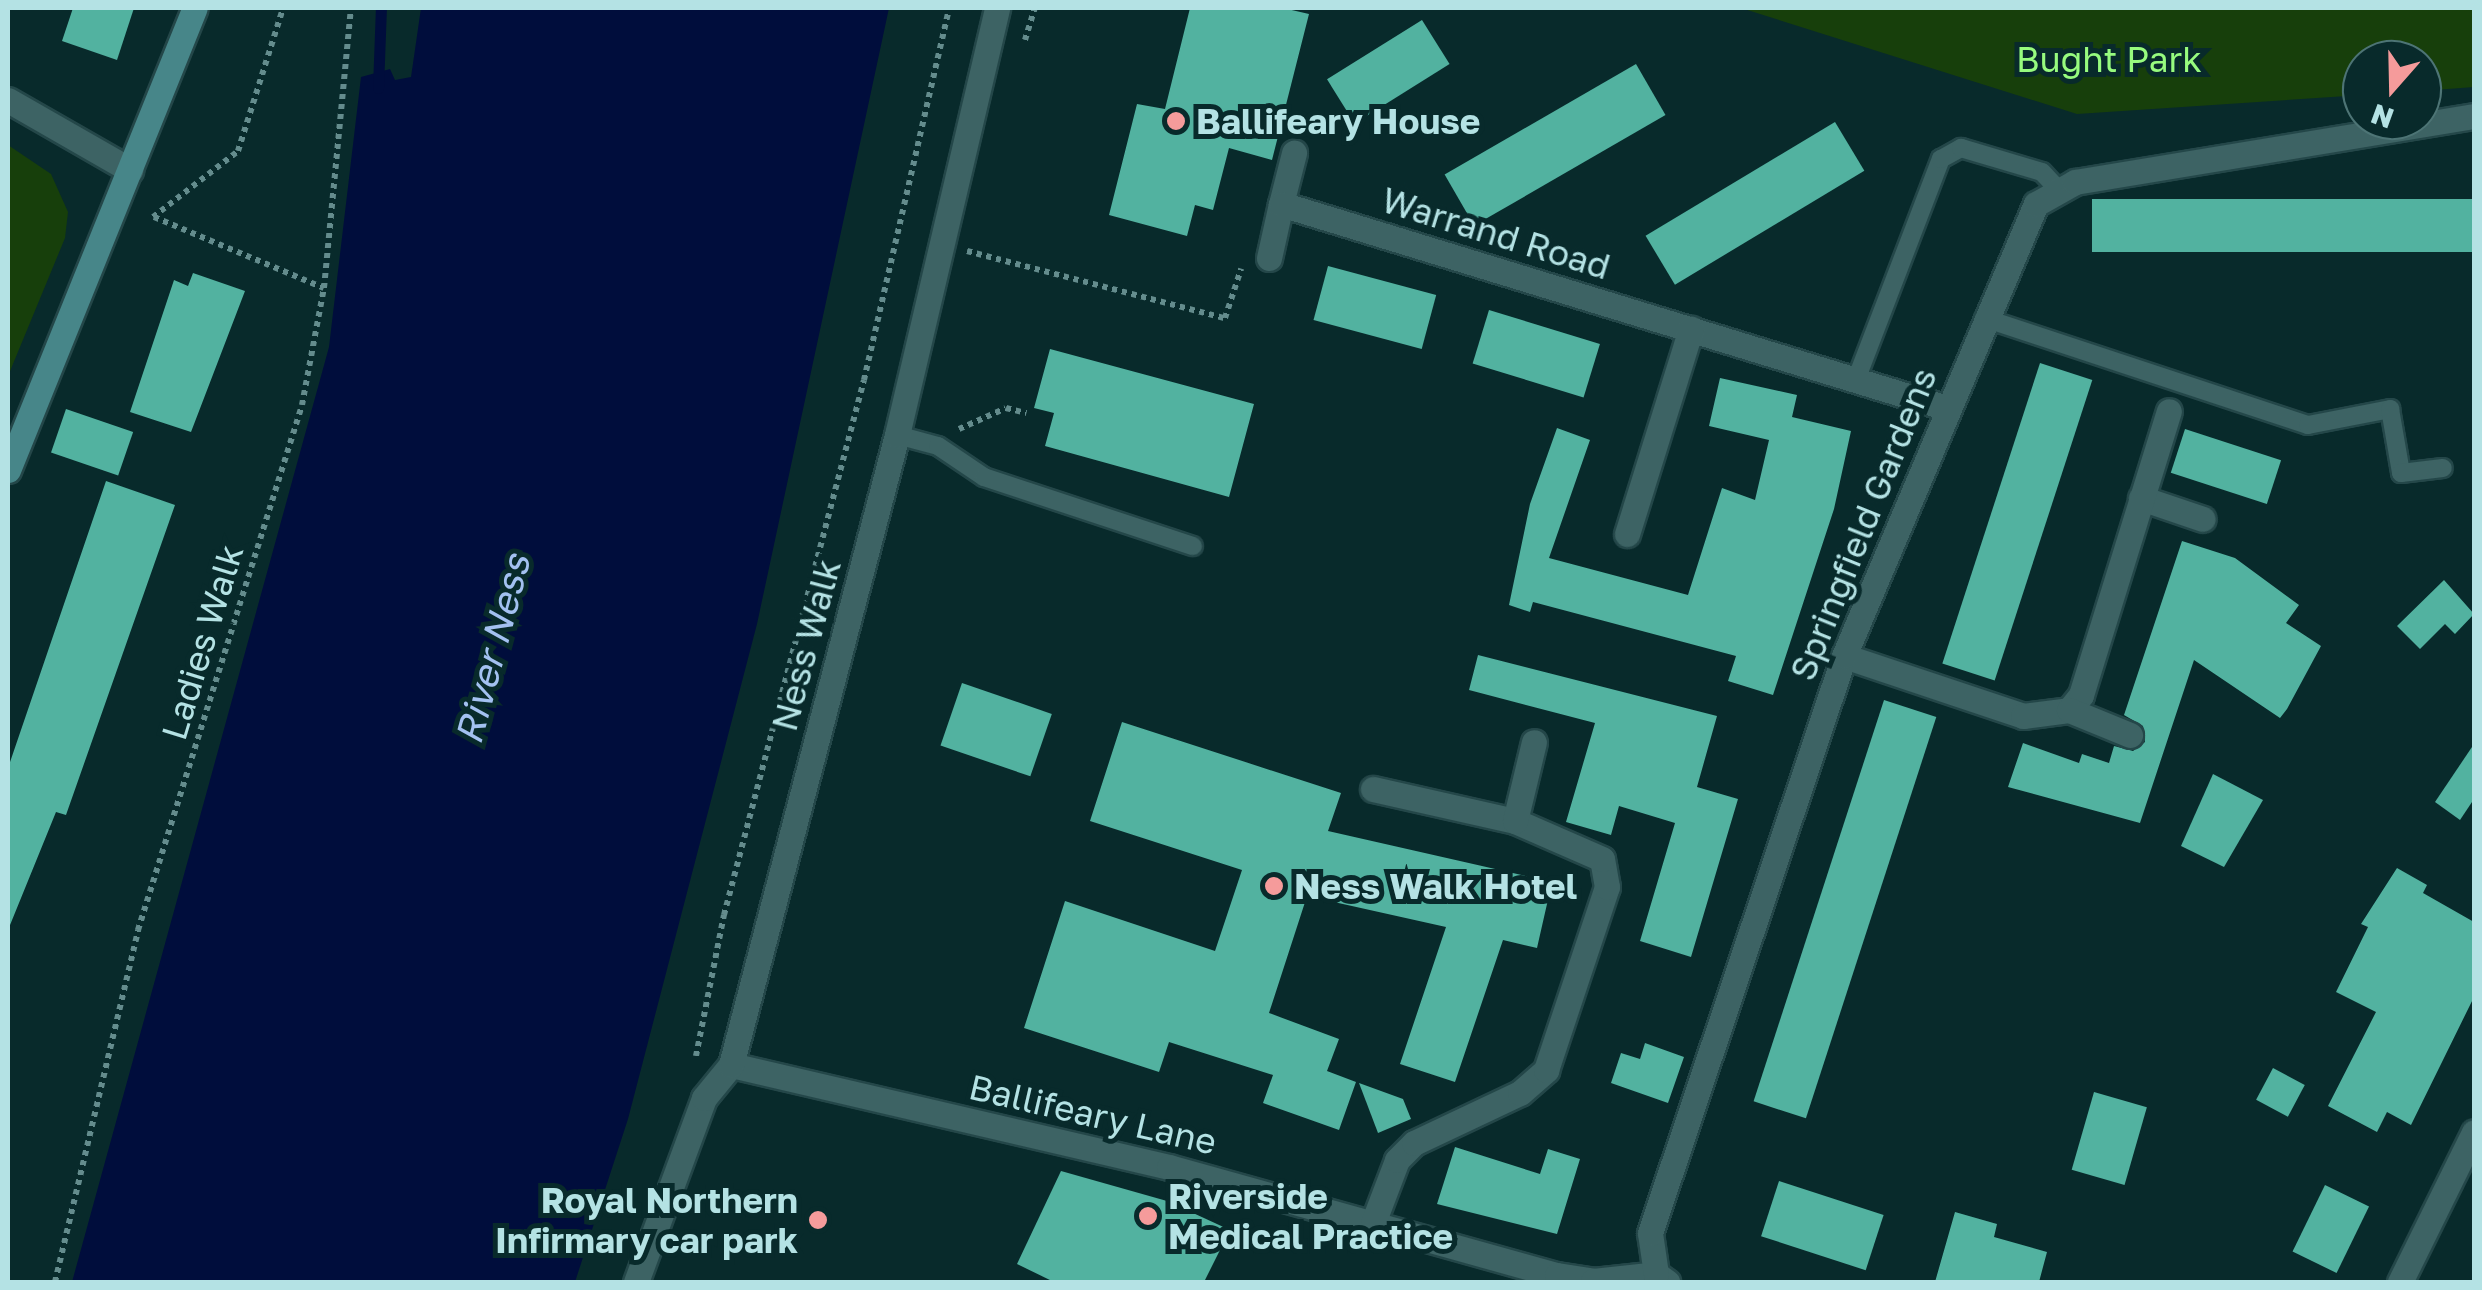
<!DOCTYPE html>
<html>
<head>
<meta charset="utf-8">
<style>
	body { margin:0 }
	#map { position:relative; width:2482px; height:1290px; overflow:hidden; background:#082a2b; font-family:"Golos Text",sans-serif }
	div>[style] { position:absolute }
	.green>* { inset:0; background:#173f0b }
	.water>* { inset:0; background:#000d3c }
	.stream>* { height:11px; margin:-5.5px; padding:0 5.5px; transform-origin:5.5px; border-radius:5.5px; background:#000d3c }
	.building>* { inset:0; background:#52b2a0; transform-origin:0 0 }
	.path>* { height:6px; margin-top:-3px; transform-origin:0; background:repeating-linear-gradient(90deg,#648c8d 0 5px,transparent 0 10px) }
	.roads { filter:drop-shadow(2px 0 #244749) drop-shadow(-2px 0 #244749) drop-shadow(0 2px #244749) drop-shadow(0 -2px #244749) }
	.lane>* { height:18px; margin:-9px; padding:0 9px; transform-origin:9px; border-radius:9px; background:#3d6364 }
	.street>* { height:25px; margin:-12.5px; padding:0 12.5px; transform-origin:12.5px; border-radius:12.5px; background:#3d6364 }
	.secondary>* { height:25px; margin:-12.5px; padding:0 12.5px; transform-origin:12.5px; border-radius:12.5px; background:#478689 }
	.dots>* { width:28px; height:28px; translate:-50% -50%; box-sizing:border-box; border:5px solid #082a2b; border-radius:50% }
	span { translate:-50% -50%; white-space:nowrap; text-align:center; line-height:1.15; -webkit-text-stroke:10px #082a2b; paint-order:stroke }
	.park-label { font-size:35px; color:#97fb7e }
	.poi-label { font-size:35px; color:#b4e2e4; font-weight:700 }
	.left { translate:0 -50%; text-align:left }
	.right { translate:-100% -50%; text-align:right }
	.street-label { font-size:35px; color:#b4e2e4 }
	.water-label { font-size:38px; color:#a3c1f1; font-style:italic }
	.frame { position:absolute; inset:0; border:10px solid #b4e2e4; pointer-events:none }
	.north { position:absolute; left:2342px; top:40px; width:100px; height:100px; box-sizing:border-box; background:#082a2b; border:2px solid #4d7475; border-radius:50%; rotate:200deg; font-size:28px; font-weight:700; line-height:40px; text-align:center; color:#b4e2e4 }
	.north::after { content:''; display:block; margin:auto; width:35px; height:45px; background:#f59b9b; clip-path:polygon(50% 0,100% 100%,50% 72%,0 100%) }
</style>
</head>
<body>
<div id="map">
	<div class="green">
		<i style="clip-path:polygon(1741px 8px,2474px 8px,2474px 87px,2422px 91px,2422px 60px,2362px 60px,2362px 95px,2077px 114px)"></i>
		<i style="clip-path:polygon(8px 145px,51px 174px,68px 212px,65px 238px,8px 376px)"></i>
	</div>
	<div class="water">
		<i style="clip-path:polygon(421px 8px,889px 8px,757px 624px,628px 1119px,575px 1282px,72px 1282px,329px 347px,361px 77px,390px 69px,395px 80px,411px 77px)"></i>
	</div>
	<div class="stream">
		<i style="left:378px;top:88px;width:80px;rotate:-87.9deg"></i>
	</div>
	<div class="building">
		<i style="clip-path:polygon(73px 8px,134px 8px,117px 60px,62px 41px)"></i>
		<i style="clip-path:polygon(1190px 8px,1283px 8px,1309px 14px,1272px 160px,1229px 148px,1213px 210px,1195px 205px,1187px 236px,1109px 215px,1137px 104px,1165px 109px)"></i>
		<i style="left:1422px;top:20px;width:52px;height:112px;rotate:58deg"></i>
		<i style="left:1636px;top:64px;width:59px;height:221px;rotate:60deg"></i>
		<i style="left:1835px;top:122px;width:57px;height:221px;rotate:59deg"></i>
		<i style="left:2474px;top:199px;width:53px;height:382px;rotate:90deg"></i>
		<i style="left:1328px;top:266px;width:112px;height:56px;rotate:15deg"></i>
		<i style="clip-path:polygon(193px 273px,245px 291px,191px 432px,130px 412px,174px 280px,188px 286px)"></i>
		<i style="left:1489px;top:310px;width:116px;height:56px;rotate:17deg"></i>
		<i style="clip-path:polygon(1050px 349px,1254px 404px,1229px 497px,1045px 446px,1054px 413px,1034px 408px)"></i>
		<i style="left:2040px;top:363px;width:55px;height:316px;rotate:18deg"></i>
		<i style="clip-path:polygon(1720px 378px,1797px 395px,1792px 417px,1851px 431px,1834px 509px,1773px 695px,1728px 681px,1736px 656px,1533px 602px,1530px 612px,1509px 605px,1530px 504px,1557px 428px,1590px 440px,1549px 558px,1688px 595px,1722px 488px,1755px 500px,1769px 440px,1709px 426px)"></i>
		<i style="left:66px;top:409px;width:71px;height:46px;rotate:19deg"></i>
		<i style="left:2185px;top:429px;width:101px;height:46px;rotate:18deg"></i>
		<i style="clip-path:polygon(106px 481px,175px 505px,66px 815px,56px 812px,8px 930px,8px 768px)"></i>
		<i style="clip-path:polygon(2182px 541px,2235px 558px,2299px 605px,2286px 623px,2321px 646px,2287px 709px,2280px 718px,2194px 660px,2140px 823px,2008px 787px,2023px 743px,2079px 763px,2082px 754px,2109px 763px,2114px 746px,2133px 751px,2145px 742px,2143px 726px,2124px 715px)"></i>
		<i style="clip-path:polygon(2444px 580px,2474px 614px,2455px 634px,2445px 624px,2420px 649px,2397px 626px)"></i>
		<i style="clip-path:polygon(1478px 655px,1717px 716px,1697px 787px,1738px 799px,1691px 957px,1640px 941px,1675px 823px,1619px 806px,1611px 835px,1566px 822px,1595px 723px,1469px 690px)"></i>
		<i style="left:962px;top:683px;width:95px;height:66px;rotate:19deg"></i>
		<i style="left:1884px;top:700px;width:55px;height:422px;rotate:18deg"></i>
		<i style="clip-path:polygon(1122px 722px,1341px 793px,1328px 831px,1552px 882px,1537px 948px,1503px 940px,1455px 1082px,1400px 1064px,1446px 927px,1307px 896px,1269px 1013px,1339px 1039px,1327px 1071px,1356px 1082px,1339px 1130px,1263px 1103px,1273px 1075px,1169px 1042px,1159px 1072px,1024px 1028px,1065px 901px,1215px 951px,1242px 870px,1090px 821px)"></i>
		<i style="clip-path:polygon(2474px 744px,2474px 799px,2460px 820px,2435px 802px)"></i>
		<i style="clip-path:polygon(2213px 774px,2263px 800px,2224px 867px,2181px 846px)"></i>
		<i style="clip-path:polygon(2397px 868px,2427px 885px,2423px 893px,2474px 922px,2474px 997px,2411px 1125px,2387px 1112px,2377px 1132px,2328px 1106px,2376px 1012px,2336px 992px,2368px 927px,2361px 924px)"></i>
		<i style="clip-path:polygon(1645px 1043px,1684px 1057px,1668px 1103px,1611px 1083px,1621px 1053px,1640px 1059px)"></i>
		<i style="left:2273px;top:1068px;width:36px;height:36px;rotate:28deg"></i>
		<i style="clip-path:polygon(1359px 1083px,1403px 1099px,1411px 1119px,1378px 1133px)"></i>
		<i style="left:2094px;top:1092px;width:55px;height:81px;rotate:16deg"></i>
		<i style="clip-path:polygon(1455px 1147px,1540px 1174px,1548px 1149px,1580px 1159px,1557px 1234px,1437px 1204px)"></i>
		<i style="clip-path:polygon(1061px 1171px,1167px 1201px,1230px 1230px,1204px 1282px,1054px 1282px,1017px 1264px)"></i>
		<i style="left:1779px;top:1181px;width:110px;height:58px;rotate:18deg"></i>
		<i style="left:2325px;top:1185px;width:49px;height:74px;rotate:26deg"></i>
		<i style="clip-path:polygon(1955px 1212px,1997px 1224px,1994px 1237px,2047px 1252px,2039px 1282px,1935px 1282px)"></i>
	</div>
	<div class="path">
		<i style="left:1025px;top:40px;width:34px;rotate:-73deg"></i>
		<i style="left:153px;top:217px;width:108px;rotate:-37.8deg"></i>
		<i style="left:238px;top:151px;width:150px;rotate:-72.5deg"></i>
		<i style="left:154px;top:217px;width:184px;rotate:22.7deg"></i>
		<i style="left:967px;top:251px;width:267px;rotate:14.6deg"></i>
		<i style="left:1225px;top:318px;width:52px;rotate:-71.9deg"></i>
		<i style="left:959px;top:429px;width:51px;rotate:-24.1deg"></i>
		<i style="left:1006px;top:408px;width:21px;rotate:14deg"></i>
		<i style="left:696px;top:1056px;width:144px;rotate:-78.8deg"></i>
		<i style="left:724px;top:915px;width:553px;rotate:-75.34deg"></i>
		<i style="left:864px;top:380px;width:382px;rotate:-77.1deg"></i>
		<i style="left:55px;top:1282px;width:362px;rotate:-76.7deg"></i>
		<i style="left:138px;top:930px;width:550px;rotate:-72.65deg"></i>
		<i style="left:302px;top:405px;width:119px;rotate:-79.4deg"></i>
		<i style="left:324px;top:288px;width:281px;rotate:-84.5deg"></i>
	</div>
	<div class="roads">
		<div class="lane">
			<i style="left:1984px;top:318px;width:341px;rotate:18.3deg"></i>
			<i style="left:2308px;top:425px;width:84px;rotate:-11deg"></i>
			<i style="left:2390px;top:409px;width:65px;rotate:80.2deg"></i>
			<i style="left:2401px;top:473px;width:42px;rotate:-6.8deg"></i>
			<i style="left:1856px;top:380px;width:237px;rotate:-69deg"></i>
			<i style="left:1941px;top:159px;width:23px;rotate:-29deg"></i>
			<i style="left:1961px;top:148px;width:84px;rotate:16.5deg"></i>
			<i style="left:2042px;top:172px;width:22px;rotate:47deg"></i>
			<i style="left:897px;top:435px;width:42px;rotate:15deg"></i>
			<i style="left:938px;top:446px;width:55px;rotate:34deg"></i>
			<i style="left:984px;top:477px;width:220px;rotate:18.3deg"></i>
		</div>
		<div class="street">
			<i style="left:8px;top:100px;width:141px;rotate:29.8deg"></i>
			<i style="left:1281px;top:204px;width:53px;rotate:-75.7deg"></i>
			<i style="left:1269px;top:258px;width:55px;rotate:-77.5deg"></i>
			<i style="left:1281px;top:204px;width:697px;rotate:17.03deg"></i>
			<i style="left:2141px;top:498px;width:65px;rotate:18.7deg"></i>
			<i style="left:1627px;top:534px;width:215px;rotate:-72.7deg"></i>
			<i style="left:1844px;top:656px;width:189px;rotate:18.5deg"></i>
			<i style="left:2023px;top:716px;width:46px;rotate:-7.4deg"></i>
			<i style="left:2069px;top:710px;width:19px;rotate:-51deg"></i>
			<i style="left:2081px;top:695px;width:297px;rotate:-72.8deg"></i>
			<i style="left:2069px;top:710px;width:66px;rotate:22.3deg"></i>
			<i style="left:1373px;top:789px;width:146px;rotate:12.7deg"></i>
			<i style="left:731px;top:1065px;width:450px;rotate:13.1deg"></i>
			<i style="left:1169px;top:1167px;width:403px;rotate:15.6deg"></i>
			<i style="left:1557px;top:1275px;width:36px;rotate:9deg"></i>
			<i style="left:1593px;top:1281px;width:63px;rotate:-6.3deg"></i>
			<i style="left:1656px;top:1274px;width:14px;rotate:36deg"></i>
			<i style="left:1373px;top:1223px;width:67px;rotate:-69.1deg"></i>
			<i style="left:1397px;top:1160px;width:24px;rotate:-45deg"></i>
			<i style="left:1414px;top:1143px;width:117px;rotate:-25.3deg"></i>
			<i style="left:1520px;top:1093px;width:35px;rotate:-41deg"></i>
			<i style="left:1546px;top:1070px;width:193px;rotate:-71.6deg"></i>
			<i style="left:1607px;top:887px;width:28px;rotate:-100deg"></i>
			<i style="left:1602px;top:859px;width:95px;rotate:-156.4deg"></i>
			<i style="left:1515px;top:821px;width:81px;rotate:-76.5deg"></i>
			<i style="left:1656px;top:1274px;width:41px;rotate:-98.3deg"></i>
			<i style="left:1650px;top:1233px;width:609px;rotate:-71.42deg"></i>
			<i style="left:1844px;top:656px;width:491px;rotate:-67deg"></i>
			<i style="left:2036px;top:204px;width:45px;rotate:-29.4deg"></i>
			<i style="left:2075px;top:182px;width:404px;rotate:-9.4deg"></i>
			<i style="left:636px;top:1282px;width:196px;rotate:-69.7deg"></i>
			<i style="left:704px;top:1098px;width:43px;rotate:-50.7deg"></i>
			<i style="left:731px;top:1065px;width:652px;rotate:-75.24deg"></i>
			<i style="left:897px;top:435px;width:439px;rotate:-76.8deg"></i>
			<i style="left:2400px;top:1282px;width:167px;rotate:-63.7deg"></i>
		</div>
		<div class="secondary">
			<i style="left:8px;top:470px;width:498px;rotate:-68deg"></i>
		</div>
	</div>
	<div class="dots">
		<i style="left:1176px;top:121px;background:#f59b9b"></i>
		<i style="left:1274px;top:886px;background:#f59b9b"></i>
		<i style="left:1148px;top:1216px;background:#f59b9b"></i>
		<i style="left:818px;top:1220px;background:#f59b9b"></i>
	</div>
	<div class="park-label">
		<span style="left:2109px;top:59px">Bught Park</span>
	</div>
	<div class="poi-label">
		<span class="left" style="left:1196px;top:121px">Ballifeary House</span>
		<span class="left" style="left:1294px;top:886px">Ness Walk Hotel</span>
		<span class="left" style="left:1168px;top:1216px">Riverside<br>Medical Practice</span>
		<span class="right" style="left:798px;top:1220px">Royal Northern<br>Infirmary car park</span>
	</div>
	<div class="street-label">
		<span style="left:1496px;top:233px;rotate:17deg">Warrand Road</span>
		<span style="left:1863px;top:524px;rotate:-68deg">Springfield Gardens</span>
		<span style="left:202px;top:642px;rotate:-73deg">Ladies Walk</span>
		<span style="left:806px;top:645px;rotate:-75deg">Ness Walk</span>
		<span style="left:1093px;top:1114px;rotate:13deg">Ballifeary Lane</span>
	</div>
	<div class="water-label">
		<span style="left:492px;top:649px;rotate:-75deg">River Ness</span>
	</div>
	<div class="frame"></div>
	<div class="north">N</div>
</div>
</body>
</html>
